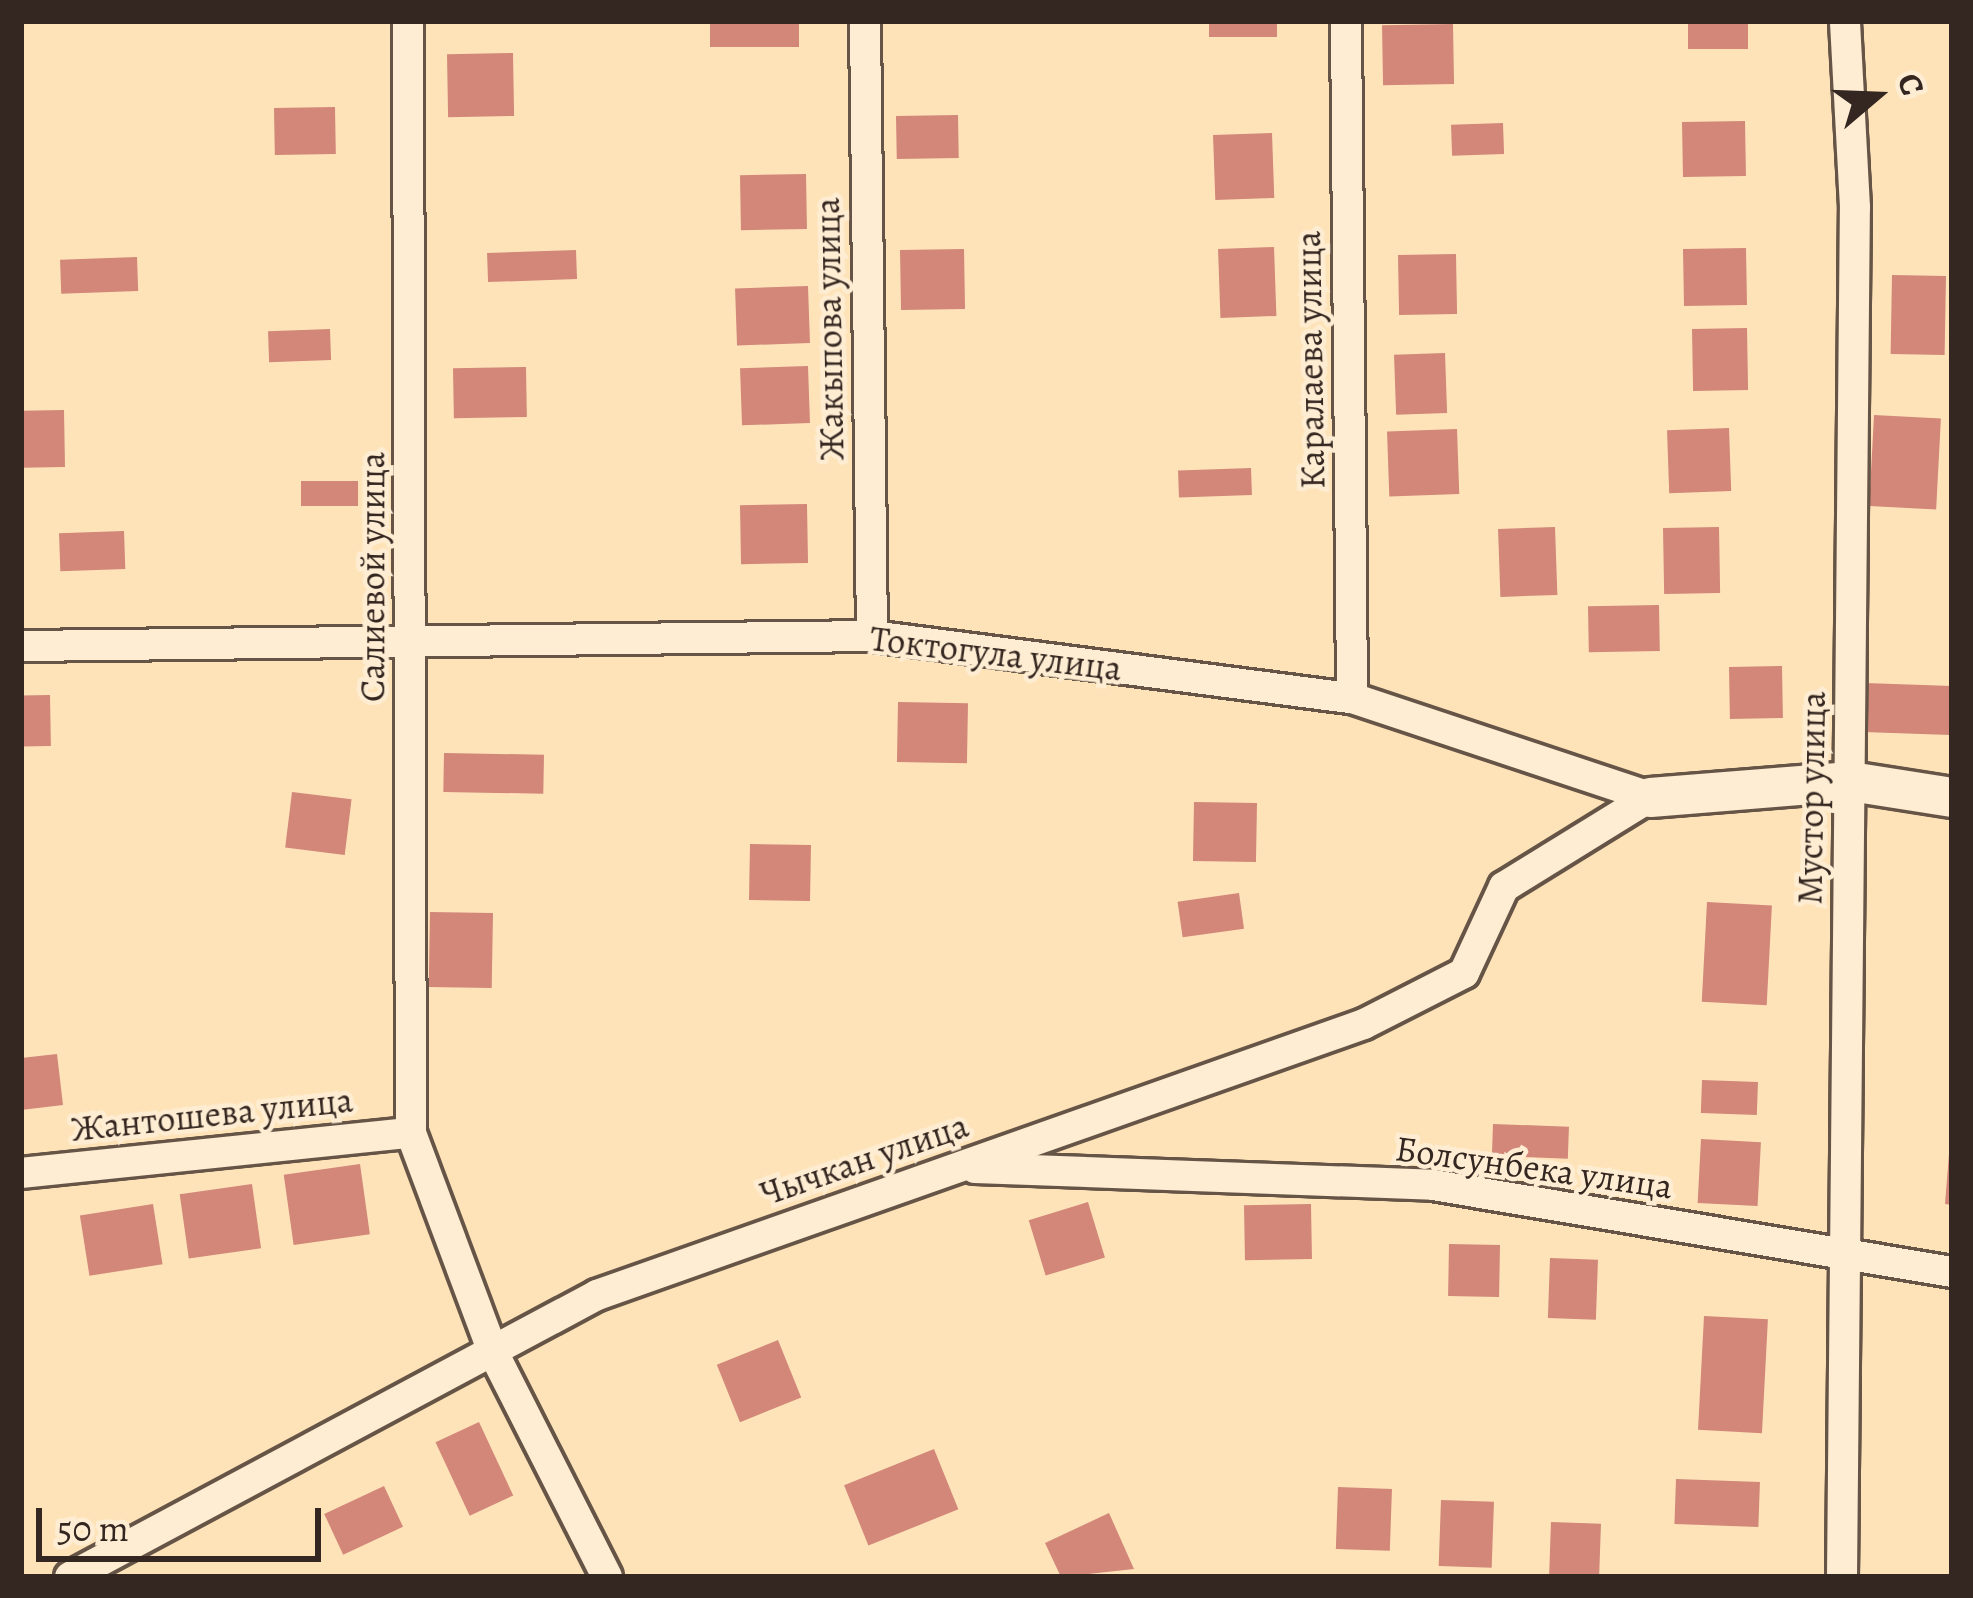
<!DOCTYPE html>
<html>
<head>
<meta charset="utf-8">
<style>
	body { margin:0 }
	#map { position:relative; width:1973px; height:1598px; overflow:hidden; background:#fee3b9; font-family:Alegreya,serif }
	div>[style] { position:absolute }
	.building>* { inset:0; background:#d28779; transform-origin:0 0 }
	.roads { filter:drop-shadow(3px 0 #665546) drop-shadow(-3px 0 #665546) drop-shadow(0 3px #665546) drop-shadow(0 -3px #665546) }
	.minor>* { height:30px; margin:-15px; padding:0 15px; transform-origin:15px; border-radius:15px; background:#feedd2 }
	.tertiary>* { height:39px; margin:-19.5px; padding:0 19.5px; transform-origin:19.5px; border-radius:19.5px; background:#feedd2 }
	span { translate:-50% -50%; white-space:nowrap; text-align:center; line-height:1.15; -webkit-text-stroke:9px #feedd2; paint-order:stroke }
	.street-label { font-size:36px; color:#342620 }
	.frame { position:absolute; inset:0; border:24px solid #342620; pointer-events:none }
	.north { position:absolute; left:1817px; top:36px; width:120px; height:120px; -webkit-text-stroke:9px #feedd2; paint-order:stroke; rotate:71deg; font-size:33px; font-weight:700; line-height:48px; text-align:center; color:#342620 }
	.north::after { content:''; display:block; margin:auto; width:42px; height:54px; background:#342620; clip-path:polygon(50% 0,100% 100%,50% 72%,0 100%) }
	.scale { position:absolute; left:36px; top:1508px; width:285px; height:54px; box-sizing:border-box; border:6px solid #342620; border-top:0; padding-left:15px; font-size:36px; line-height:42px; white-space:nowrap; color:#342620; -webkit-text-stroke:9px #feedd2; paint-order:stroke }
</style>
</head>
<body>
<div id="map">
	<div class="building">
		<i style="left:710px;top:21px;width:89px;height:26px"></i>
		<i style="left:1209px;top:21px;width:68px;height:16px"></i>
		<i style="left:1688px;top:21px;width:60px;height:28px"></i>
		<i style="left:1453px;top:24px;width:60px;height:71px;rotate:89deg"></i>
		<i style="left:513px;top:53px;width:63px;height:66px;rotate:89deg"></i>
		<i style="left:335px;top:107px;width:47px;height:61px;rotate:89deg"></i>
		<i style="left:958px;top:115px;width:43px;height:62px;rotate:89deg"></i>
		<i style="left:1745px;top:121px;width:55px;height:63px;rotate:89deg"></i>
		<i style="left:1503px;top:123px;width:31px;height:52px;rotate:88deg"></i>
		<i style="left:1272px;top:133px;width:65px;height:59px;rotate:88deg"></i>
		<i style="left:806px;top:174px;width:55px;height:66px;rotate:89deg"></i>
		<i style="left:1274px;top:247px;width:69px;height:56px;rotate:88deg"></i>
		<i style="left:1746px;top:248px;width:57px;height:63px;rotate:89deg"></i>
		<i style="left:964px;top:249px;width:60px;height:64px;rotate:89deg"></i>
		<i style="left:576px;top:250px;width:29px;height:89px;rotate:88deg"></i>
		<i style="left:1456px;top:254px;width:60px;height:58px;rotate:89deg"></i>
		<i style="left:137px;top:257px;width:34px;height:77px;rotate:88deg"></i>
		<i style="left:1892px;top:275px;width:54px;height:79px;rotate:1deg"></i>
		<i style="left:808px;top:286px;width:57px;height:73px;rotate:88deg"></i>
		<i style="left:1747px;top:328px;width:62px;height:55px;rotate:89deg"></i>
		<i style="left:330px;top:329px;width:31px;height:62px;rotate:88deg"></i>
		<i style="left:1445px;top:353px;width:60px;height:51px;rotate:88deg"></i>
		<i style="left:808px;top:366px;width:57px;height:68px;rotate:88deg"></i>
		<i style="left:526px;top:367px;width:50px;height:73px;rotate:89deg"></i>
		<i style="left:64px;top:410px;width:57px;height:43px;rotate:89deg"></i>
		<i style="left:1874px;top:415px;width:67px;height:91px;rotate:3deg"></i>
		<i style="left:1729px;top:428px;width:63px;height:62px;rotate:88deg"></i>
		<i style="left:1457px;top:429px;width:65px;height:70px;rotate:88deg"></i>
		<i style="left:1251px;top:468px;width:27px;height:73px;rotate:88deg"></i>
		<i style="left:358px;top:481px;width:25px;height:57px;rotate:90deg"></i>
		<i style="left:807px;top:504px;width:59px;height:67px;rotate:89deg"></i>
		<i style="left:1555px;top:527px;width:68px;height:57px;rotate:88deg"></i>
		<i style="left:1719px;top:527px;width:66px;height:56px;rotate:89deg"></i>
		<i style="left:124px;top:531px;width:38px;height:65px;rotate:88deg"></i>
		<i style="left:1659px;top:605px;width:46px;height:71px;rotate:89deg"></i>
		<i style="left:1782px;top:666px;width:52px;height:53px;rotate:89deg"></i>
		<i style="left:1865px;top:683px;width:87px;height:49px;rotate:2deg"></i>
		<i style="left:50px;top:695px;width:51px;height:29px;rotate:89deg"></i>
		<i style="left:898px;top:702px;width:70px;height:60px;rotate:1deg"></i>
		<i style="left:444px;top:753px;width:100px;height:39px;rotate:1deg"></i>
		<i style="left:292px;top:792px;width:60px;height:56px;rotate:7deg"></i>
		<i style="left:1194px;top:802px;width:63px;height:59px;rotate:1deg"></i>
		<i style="left:750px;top:844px;width:61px;height:56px;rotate:1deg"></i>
		<i style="left:1239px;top:893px;width:36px;height:62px;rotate:82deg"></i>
		<i style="left:1707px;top:902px;width:65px;height:100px;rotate:3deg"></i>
		<i style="left:430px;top:912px;width:63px;height:75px;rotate:1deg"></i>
		<i style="clip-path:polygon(57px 1054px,63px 1105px,21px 1110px,21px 1058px)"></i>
		<i style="left:1702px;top:1080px;width:56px;height:33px;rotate:2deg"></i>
		<i style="left:1493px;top:1124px;width:76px;height:32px;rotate:2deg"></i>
		<i style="left:1701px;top:1139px;width:60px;height:64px;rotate:3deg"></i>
		<i style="clip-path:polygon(1949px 1154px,1952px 1154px,1952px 1205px,1945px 1204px)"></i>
		<i style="left:360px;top:1164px;width:71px;height:77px;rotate:82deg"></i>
		<i style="left:252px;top:1184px;width:65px;height:73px;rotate:82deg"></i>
		<i style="left:1088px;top:1202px;width:58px;height:62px;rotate:73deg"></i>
		<i style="left:153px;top:1204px;width:61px;height:74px;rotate:81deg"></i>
		<i style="left:1311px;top:1204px;width:55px;height:67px;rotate:89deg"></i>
		<i style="left:1449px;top:1244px;width:51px;height:52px;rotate:1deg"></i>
		<i style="left:1550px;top:1258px;width:48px;height:60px;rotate:2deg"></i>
		<i style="left:1704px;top:1316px;width:64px;height:114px;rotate:3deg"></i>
		<i style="left:778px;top:1340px;width:62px;height:66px;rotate:68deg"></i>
		<i style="left:479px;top:1422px;width:81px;height:48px;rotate:65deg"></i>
		<i style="left:934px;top:1449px;width:65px;height:97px;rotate:68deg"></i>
		<i style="left:1676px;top:1479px;width:84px;height:45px;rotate:2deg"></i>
		<i style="left:384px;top:1486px;width:45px;height:66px;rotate:65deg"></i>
		<i style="left:1338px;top:1487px;width:54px;height:62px;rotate:2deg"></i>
		<i style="left:1441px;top:1500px;width:53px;height:66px;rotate:2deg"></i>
		<i style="clip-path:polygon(1109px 1513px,1134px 1569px,1061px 1577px,1045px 1543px)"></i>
		<i style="left:1551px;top:1522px;width:50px;height:53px;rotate:2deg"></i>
	</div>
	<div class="roads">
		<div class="minor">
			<i style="left:408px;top:21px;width:1112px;rotate:89.85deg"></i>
			<i style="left:411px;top:1133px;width:232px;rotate:69.5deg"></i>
			<i style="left:492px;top:1350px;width:254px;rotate:63.1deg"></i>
			<i style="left:865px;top:21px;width:615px;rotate:89.35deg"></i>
			<i style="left:1346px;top:21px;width:677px;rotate:89.49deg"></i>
			<i style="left:21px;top:646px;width:851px;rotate:-0.67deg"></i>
			<i style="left:872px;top:636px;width:484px;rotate:7.4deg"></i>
			<i style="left:1352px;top:698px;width:314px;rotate:18.4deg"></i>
			<i style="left:975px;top:1168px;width:458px;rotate:2.1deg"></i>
			<i style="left:1433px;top:1185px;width:526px;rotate:9.52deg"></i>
			<i style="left:21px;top:1173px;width:392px;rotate:-5.9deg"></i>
			<i style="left:70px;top:1577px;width:598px;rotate:-28.15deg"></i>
			<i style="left:597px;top:1295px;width:813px;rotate:-19.46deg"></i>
			<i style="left:1364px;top:1024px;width:112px;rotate:-27deg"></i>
			<i style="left:1464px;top:973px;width:95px;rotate:-65.1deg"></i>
			<i style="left:1504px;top:887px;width:172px;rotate:-31.7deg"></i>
			<i style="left:1842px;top:1577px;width:1370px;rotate:-89.46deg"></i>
			<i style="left:1855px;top:207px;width:186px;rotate:-93.1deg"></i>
		</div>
		<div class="tertiary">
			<i style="left:1650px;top:797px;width:201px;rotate:-4.6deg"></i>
			<i style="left:1850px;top:781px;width:103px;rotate:8.9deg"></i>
		</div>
	</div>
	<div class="street-label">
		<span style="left:829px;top:329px;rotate:-91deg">Жакыпова улица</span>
		<span style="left:1310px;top:360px;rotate:-91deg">Каралаева улица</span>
		<span style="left:372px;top:577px;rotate:-90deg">Салиевой улица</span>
		<span style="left:996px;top:653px;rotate:7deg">Токтогула улица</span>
		<span style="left:1811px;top:798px;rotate:-89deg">Мустор улица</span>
		<span style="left:212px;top:1114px;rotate:-6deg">Жантошева улица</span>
		<span style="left:864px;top:1159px;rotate:-19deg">Чычкан улица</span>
		<span style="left:1534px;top:1167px;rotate:8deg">Болсунбека улица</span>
	</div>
	<div class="frame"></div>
	<div class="north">С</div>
	<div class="scale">50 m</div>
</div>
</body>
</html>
